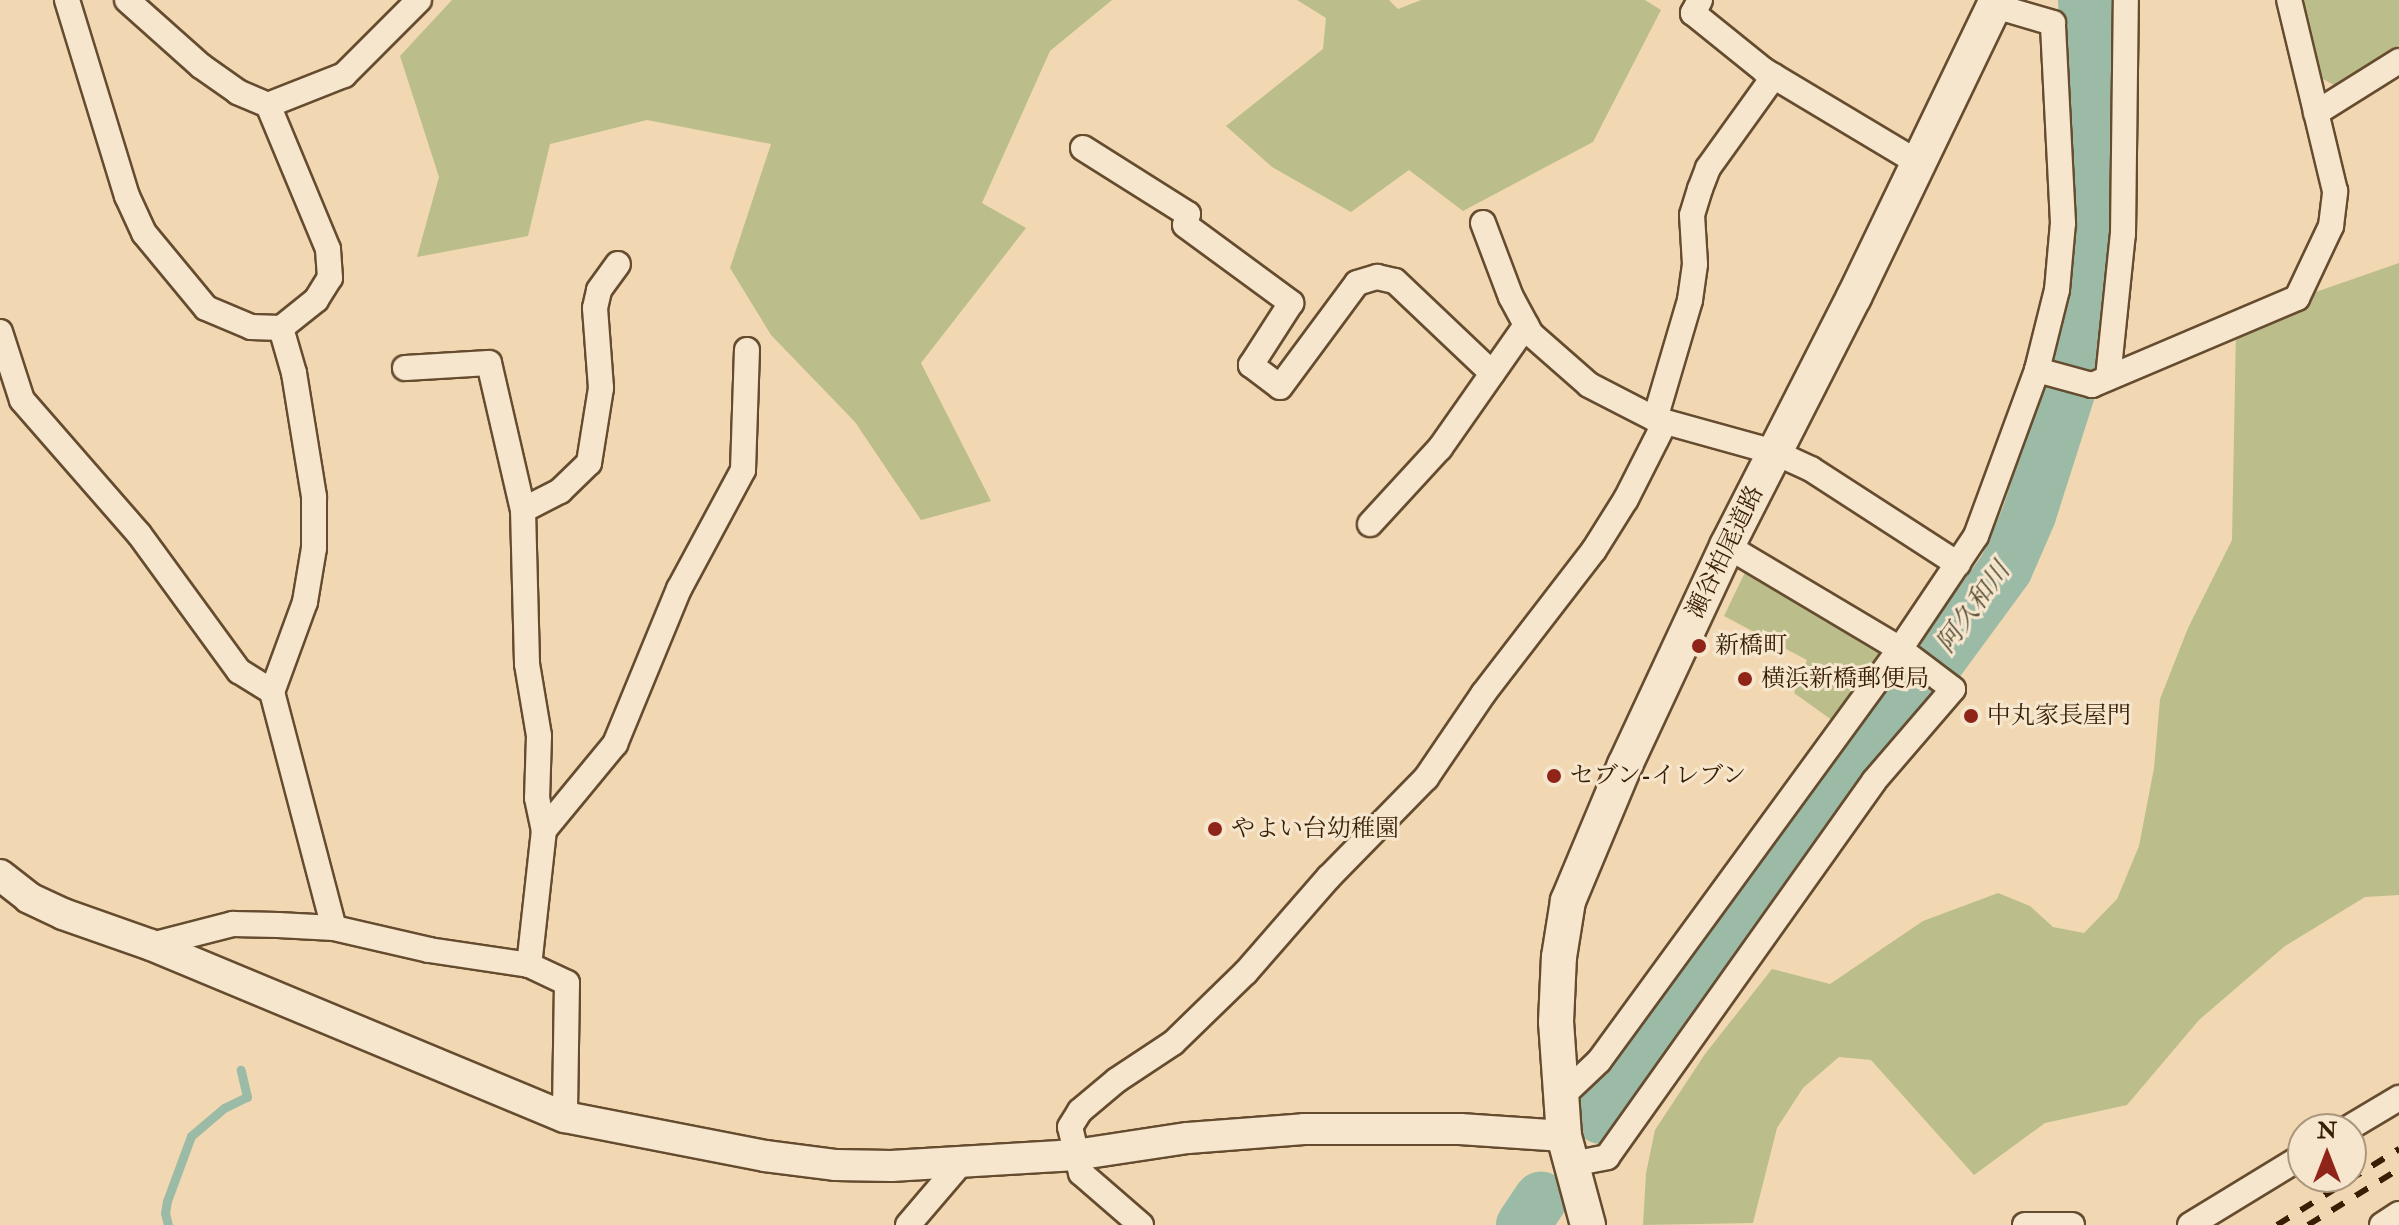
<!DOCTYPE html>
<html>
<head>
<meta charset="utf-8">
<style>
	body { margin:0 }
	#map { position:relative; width:2399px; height:1225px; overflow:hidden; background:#f1d8b3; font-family:"IM FELL Double Pica","Noto Serif JP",serif }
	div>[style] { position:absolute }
	.green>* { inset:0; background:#bbbe8b }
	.stream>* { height:9px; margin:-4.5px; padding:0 4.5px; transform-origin:4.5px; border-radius:4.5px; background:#9cbba7 }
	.river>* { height:54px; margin:-27px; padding:0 27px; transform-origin:27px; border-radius:27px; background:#9cbba7 }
	.roads { filter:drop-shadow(2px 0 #664c2f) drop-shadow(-2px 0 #664c2f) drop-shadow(0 2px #664c2f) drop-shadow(0 -2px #664c2f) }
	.minor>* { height:24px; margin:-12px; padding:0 12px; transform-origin:12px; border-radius:12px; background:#f6e6ce }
	.tertiary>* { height:30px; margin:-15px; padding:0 15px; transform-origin:15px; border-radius:15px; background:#f6e6ce }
	.secondary>* { height:34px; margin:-17px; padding:0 17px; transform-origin:17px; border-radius:17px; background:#f6e6ce }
	.rail>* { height:6px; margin-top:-3px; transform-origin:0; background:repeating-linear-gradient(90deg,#381e03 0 14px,transparent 0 28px) }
	.dots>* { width:22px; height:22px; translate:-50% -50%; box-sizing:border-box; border:4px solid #f6e6ce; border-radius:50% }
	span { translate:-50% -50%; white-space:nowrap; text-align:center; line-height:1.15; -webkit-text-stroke:6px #f6e6ce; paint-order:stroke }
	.street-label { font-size:24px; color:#381e03 }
	.poi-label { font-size:24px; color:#381e03 }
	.left { translate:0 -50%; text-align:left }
	.water-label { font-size:26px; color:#564d34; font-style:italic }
	.north { position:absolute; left:2287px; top:1113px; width:80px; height:80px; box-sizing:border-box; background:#f6e6ce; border:2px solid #aa967d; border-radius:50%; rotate:0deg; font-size:22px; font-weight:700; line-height:32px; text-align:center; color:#381e03 }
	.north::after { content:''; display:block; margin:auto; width:28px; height:36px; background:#8f2418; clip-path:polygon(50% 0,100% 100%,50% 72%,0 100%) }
</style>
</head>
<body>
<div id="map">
	<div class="green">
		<i style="clip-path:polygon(452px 0,1112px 0,1050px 51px,982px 203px,1026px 228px,921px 363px,991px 501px,921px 520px,855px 422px,771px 335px,730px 268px,771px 144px,647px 120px,550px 144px,528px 236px,417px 257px,439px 177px,400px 56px)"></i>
		<i style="clip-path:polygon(1297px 0,1389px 0,1398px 9px,1421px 0,1645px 0,1661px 10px,1593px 142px,1463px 211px,1409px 170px,1351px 212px,1272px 167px,1226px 126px,1323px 49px,1326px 18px)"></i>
		<i style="clip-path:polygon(2297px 0,2399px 0,2399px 45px,2334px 85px,2315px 75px)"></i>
		<i style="clip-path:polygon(2399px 263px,2399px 895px,2365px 897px,2285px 946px,2199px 1020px,2127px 1105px,2045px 1123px,1974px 1175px,1871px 1060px,1839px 1057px,1803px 1088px,1777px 1128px,1753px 1223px,1643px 1225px,1646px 1173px,1655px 1130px,1705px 1054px,1772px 969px,1830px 984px,1923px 921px,1998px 893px,2030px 906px,2053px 927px,2084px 933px,2117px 899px,2139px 846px,2154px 768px,2160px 699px,2188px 628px,2232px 540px,2236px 329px,2307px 295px)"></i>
		<i style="clip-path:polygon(1747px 568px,1879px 653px,1836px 723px,1794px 693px,1807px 660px,1724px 616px)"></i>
	</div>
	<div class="stream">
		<i style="left:168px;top:1225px;width:12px;rotate:-104deg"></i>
		<i style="left:165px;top:1213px;width:12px;rotate:-81deg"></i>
		<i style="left:167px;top:1201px;width:69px;rotate:-69.7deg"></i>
		<i style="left:191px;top:1136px;width:43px;rotate:-40.3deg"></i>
		<i style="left:224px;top:1108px;width:25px;rotate:-26deg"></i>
		<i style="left:247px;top:1097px;width:28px;rotate:-103deg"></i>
	</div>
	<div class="river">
		<i style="left:1601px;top:1117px;width:212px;rotate:-52.1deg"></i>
		<i style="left:1731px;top:950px;width:115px;rotate:-58.1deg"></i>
		<i style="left:1792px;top:852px;width:95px;rotate:-51deg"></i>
		<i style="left:1852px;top:778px;width:260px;rotate:-53.7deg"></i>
		<i style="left:2006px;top:568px;width:58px;rotate:-66.5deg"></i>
		<i style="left:2029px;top:515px;width:165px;rotate:-72.3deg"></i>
		<i style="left:2079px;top:358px;width:168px;rotate:-85.2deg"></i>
		<i style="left:2093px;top:191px;width:191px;rotate:-92.4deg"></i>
		<i style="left:1523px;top:1225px;width:32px;rotate:-56deg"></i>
	</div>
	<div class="roads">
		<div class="minor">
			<i style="left:67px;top:0;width:205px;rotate:73deg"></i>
			<i style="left:127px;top:196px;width:41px;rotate:65.3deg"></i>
			<i style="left:144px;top:233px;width:97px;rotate:50.4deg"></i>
			<i style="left:206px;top:308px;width:49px;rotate:22.9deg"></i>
			<i style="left:251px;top:327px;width:30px;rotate:2deg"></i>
			<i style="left:281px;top:328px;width:45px;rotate:-38.7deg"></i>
			<i style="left:316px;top:300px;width:26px;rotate:-58deg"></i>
			<i style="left:330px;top:278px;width:29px;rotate:-94deg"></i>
			<i style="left:328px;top:249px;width:156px;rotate:-112.6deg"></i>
			<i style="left:268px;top:105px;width:33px;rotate:-157deg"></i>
			<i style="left:238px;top:92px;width:45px;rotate:-144.9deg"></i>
			<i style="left:201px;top:66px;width:99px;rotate:-138.3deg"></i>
			<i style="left:1700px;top:0;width:15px;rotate:118deg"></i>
			<i style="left:1693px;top:13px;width:92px;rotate:38.9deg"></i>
			<i style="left:1765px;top:71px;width:179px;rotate:30.9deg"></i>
			<i style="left:268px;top:105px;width:82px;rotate:-21.5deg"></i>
			<i style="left:344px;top:75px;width:106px;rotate:-45deg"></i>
			<i style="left:2316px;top:113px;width:98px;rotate:-32.1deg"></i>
			<i style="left:1083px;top:148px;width:124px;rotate:32.2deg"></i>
			<i style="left:1188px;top:214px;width:11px;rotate:105deg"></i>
			<i style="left:1185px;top:225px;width:132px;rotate:36.3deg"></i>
			<i style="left:1291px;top:303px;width:74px;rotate:122.8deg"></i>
			<i style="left:1251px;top:365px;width:36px;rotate:37deg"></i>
			<i style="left:1280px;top:387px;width:129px;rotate:-53.5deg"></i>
			<i style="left:1357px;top:283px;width:21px;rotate:-17deg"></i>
			<i style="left:1377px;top:277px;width:18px;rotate:13deg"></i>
			<i style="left:1395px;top:281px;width:134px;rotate:43.5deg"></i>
			<i style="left:1483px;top:223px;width:79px;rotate:69.3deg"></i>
			<i style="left:1511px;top:297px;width:42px;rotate:61.6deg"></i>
			<i style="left:1531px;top:334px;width:77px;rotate:41.3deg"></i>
			<i style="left:1589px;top:385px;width:74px;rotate:27.3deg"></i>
			<i style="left:1655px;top:419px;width:123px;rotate:15.5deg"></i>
			<i style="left:1774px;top:452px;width:41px;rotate:24.7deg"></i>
			<i style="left:1811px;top:469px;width:175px;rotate:32.9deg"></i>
			<i style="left:281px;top:328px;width:47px;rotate:73.9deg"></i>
			<i style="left:294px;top:373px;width:126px;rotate:80.8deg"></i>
			<i style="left:314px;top:497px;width:51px;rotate:90deg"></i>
			<i style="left:314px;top:548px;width:55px;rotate:99.5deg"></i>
			<i style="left:305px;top:602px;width:96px;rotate:110.1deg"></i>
			<i style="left:272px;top:692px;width:244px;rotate:75.3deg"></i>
			<i style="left:0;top:332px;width:71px;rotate:72.1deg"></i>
			<i style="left:22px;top:400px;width:178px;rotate:48.9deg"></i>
			<i style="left:139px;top:534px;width:170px;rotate:53.9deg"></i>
			<i style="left:239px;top:671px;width:39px;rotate:32deg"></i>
			<i style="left:405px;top:368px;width:84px;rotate:-3.4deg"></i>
			<i style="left:489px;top:363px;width:151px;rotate:77deg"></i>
			<i style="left:523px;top:510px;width:154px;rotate:88.5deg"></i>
			<i style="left:527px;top:664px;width:73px;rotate:80.5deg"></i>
			<i style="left:539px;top:736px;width:62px;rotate:91.8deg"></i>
			<i style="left:537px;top:798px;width:33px;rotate:78deg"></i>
			<i style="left:544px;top:830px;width:136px;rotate:96.3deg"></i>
			<i style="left:529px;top:965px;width:42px;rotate:25.3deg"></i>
			<i style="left:567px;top:983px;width:134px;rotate:90.9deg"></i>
			<i style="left:2037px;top:370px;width:57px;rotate:15.3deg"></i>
			<i style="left:2092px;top:385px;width:223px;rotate:-23deg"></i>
			<i style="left:2297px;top:298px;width:80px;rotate:-64.7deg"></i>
			<i style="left:2331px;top:226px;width:35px;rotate:-83deg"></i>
			<i style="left:2335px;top:191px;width:196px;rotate:-103.5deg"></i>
			<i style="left:2108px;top:378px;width:145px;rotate:-84.1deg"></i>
			<i style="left:2123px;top:234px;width:234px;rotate:-89.3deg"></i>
			<i style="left:1655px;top:419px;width:124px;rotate:-73.6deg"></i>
			<i style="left:1690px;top:300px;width:36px;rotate:-82deg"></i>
			<i style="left:1695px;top:264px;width:49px;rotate:-93.5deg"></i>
			<i style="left:1692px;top:215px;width:27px;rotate:-73deg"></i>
			<i style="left:1700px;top:189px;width:22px;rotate:-69deg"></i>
			<i style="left:1708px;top:168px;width:113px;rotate:-54.3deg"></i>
			<i style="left:523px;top:510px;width:42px;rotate:-27.2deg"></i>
			<i style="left:560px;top:491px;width:40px;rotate:-44deg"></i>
			<i style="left:589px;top:463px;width:76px;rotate:-80.9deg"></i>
			<i style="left:601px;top:388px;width:80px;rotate:-94.3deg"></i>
			<i style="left:595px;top:308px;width:18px;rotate:-77deg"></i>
			<i style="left:599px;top:290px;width:32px;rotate:-54deg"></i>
			<i style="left:1370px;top:524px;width:103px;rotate:-47.4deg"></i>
			<i style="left:1440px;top:448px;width:150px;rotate:-55deg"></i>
			<i style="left:544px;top:830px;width:112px;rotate:-50.5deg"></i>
			<i style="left:615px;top:744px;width:168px;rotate:-67.6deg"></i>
			<i style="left:679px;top:589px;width:135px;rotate:-61.7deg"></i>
			<i style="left:743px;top:470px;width:120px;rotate:-88.1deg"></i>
			<i style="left:151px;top:945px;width:85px;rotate:-14.4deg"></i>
			<i style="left:233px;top:924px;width:45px;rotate:1.3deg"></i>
			<i style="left:278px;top:925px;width:56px;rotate:3.1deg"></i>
			<i style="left:334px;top:928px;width:98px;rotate:13deg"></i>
			<i style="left:429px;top:950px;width:101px;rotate:8.5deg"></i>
			<i style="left:1561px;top:1097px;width:52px;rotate:-43.5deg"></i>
			<i style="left:1599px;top:1061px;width:510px;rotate:-53.85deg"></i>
			<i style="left:1900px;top:649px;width:136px;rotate:-56.1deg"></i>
			<i style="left:1976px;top:536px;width:177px;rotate:-69.8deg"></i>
			<i style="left:2037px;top:370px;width:82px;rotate:-76deg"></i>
			<i style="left:2057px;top:290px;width:67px;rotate:-84.9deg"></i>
			<i style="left:2063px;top:223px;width:200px;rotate:-92.9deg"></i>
			<i style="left:2053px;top:23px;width:60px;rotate:-163.7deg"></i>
			<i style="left:2347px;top:1129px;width:61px;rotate:-30.8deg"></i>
			<i style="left:1572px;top:1164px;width:36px;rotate:-11deg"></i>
			<i style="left:1607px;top:1157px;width:461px;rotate:-54.6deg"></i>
			<i style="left:1874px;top:781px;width:121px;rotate:-49.3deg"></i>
			<i style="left:1953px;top:689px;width:66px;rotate:-143deg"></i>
			<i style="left:1900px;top:649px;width:201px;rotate:-149.2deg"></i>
			<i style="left:908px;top:1225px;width:82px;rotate:-49.5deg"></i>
			<i style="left:1141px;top:1225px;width:79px;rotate:-139.1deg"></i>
			<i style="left:1081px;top:1173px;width:47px;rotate:-103.4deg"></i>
			<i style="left:1070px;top:1127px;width:19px;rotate:-58deg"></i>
			<i style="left:1080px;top:1111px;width:48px;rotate:-40deg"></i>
			<i style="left:1117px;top:1080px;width:67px;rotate:-33.5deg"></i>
			<i style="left:1173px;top:1043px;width:102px;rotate:-44.2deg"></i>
			<i style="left:1246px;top:972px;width:126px;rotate:-48.9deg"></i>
			<i style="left:1329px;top:877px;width:139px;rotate:-45.6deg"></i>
			<i style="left:1426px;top:778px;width:102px;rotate:-55.8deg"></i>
			<i style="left:1483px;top:694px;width:182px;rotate:-52.4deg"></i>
			<i style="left:1594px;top:550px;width:60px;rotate:-57.9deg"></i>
			<i style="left:1626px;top:499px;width:86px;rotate:-63.1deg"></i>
			<i style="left:2025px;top:1225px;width:47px"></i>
			<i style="left:2190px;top:1225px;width:132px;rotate:-31.4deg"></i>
			<i style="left:2382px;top:1225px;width:20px;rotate:-33deg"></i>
		</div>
		<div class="tertiary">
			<i style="left:0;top:875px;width:37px;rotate:38deg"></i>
			<i style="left:29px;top:898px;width:38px;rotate:25deg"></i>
			<i style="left:63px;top:914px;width:93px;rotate:19.4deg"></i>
			<i style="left:151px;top:945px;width:448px;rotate:22.6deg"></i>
			<i style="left:565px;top:1117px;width:204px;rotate:11deg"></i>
			<i style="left:765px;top:1156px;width:72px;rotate:7.2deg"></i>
			<i style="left:836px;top:1165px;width:55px;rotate:1deg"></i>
			<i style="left:891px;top:1166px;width:184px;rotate:-3.4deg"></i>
			<i style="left:1075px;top:1155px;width:114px;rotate:-8.6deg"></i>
			<i style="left:1188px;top:1138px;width:116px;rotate:-4.4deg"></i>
			<i style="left:1304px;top:1129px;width:156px"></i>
			<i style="left:1460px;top:1129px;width:104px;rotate:3.9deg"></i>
		</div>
		<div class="secondary">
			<i style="left:1588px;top:1225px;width:92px;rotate:-105.1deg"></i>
			<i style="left:1564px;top:1136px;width:114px;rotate:-94deg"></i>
			<i style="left:1556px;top:1022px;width:65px;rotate:-87.4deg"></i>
			<i style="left:1559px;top:957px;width:57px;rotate:-80.9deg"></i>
			<i style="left:1568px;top:901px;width:147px;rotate:-67.3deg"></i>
			<i style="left:1625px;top:765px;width:242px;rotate:-65deg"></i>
			<i style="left:1727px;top:546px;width:280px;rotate:-63deg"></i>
			<i style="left:1854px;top:297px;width:330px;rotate:-64.3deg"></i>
		</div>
	</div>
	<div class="rail">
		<i style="left:2277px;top:1225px;width:144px;rotate:-31.9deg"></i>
		<i style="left:2308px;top:1225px;width:107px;rotate:-31.6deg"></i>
	</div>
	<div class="dots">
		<i style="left:1699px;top:646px;background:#8f2418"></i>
		<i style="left:1745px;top:679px;background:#8f2418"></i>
		<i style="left:1971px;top:716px;background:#8f2418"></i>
		<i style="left:1554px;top:776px;background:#8f2418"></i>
		<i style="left:1215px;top:829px;background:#8f2418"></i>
	</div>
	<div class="street-label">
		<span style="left:1725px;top:552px;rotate:-64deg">瀬谷柏尾道路</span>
	</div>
	<div class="poi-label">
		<span class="left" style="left:1715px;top:646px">新橋町</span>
		<span class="left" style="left:1761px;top:679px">横浜新橋郵便局</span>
		<span class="left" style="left:1987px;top:716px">中丸家長屋門</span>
		<span class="left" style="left:1570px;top:776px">セブン-イレブン</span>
		<span class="left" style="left:1231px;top:829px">やよい台幼稚園</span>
	</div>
	<div class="water-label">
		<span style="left:1974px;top:608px;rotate:-54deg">阿久和川</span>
	</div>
	<div class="north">N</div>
</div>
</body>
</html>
